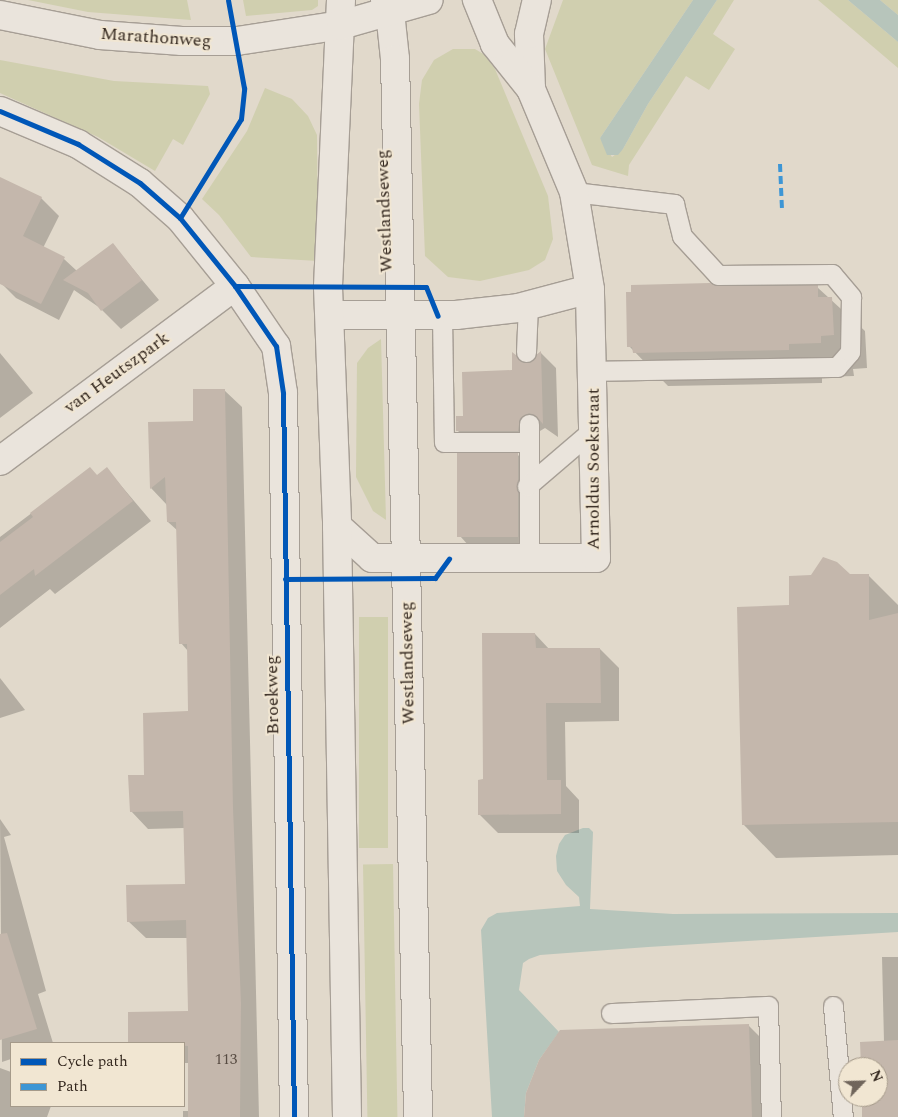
<!DOCTYPE html>
<html>
<head>
<meta charset="utf-8">
<style>
	body { margin:0 }
	#map { position:relative; width:898px; height:1117px; overflow:hidden; background:#e1d9cb; font-family:Spectral,serif }
	div>[style] { position:absolute }
	.green>* { inset:0; background:#d0cfaf; transform-origin:0 0 }
	.water>* { inset:0; background:#b7c5bb }
	.shadow>* { inset:0; background:#0003 }
	.building>* { inset:0; background:#c4b7ac; transform-origin:0 0 }
	.roads { filter:drop-shadow(1px 0 #a69e95) drop-shadow(-1px 0 #a69e95) drop-shadow(0 1px #a69e95) drop-shadow(0 -1px #a69e95) }
	.service>* { height:19px; margin:-9.5px; padding:0 9.5px; transform-origin:9.5px; border-radius:9.5px; background:#eae4dc }
	.minor>* { height:28px; margin:-14px; padding:0 14px; transform-origin:14px; border-radius:14px; background:#eae4dc }
	.secondary>* { height:28px; margin:-14px; padding:0 14px; transform-origin:14px; border-radius:14px; background:#eae4dc }
	.quiet>* { height:4px; margin-top:-2px; transform-origin:0; background:repeating-linear-gradient(90deg,#3d96d5 0 8px,transparent 0 12px) }
	.cycleway>* { height:5px; margin:-2.5px; padding:0 2.5px; transform-origin:2.5px; border-radius:2.5px; background:#0057b8 }
	span { translate:-50% -50%; white-space:nowrap; text-align:center; line-height:1.15; -webkit-text-stroke:4px #f1e6d2; paint-order:stroke }
	.number-label { font-size:15px; color:#574b42 }
	.number-label span { -webkit-text-stroke-width:0 }
	.street-label { font-size:18px; color:#33271e }
	.legend { position:absolute; left:10px; top:1042px; width:175px; height:65px; box-sizing:border-box; background:#f1e6d2; border:1px solid #a59a8a; margin:0; padding:6px 9px; list-style:none; font-size:15px; color:#33271e }
	.legend li { display:flex; align-items:center; gap:10px; height:25px }
	.legend b { width:25px; border:1px solid #a59a8a }
	.north { position:absolute; left:838px; top:1057px; width:50px; height:50px; box-sizing:border-box; background:#f1e6d2; border:1px solid #a59a8a; border-radius:50%; rotate:66deg; font-size:14px; font-weight:700; line-height:20px; text-align:center; color:#33271e }
	.north::after { content:''; display:block; margin:auto; width:18px; height:22px; background:#70655b; clip-path:polygon(50% 0,100% 100%,50% 72%,0 100%) }
</style>
</head>
<body>
<div id="map">
	<div class="green">
		<i style="clip-path:polygon(28px 0,187px 0,191px 20px,88px 12px)"></i>
		<i style="clip-path:polygon(243px 0,318px 0,318px 6px,312px 10px,246px 16px)"></i>
		<i style="clip-path:polygon(563px 0,693px 0,600px 138px,612px 157px,623px 149px,648px 104px,717px 0,734px 0,713px 34px,735px 49px,709px 90px,686px 76px,629px 165px,628px 176px,592px 165px,545px 49px)"></i>
		<i style="clip-path:polygon(818px 0,848px 0,898px 42px,898px 68px)"></i>
		<i style="clip-path:polygon(880px 0,898px 0,898px 15px)"></i>
		<i style="clip-path:polygon(453px 49px,475px 49px,485px 55px,495px 69px,548px 196px,553px 239px,545px 260px,529px 270px,480px 281px,448px 277px,425px 256px,419px 104px,422px 80px,434px 60px)"></i>
		<i style="clip-path:polygon(0 60px,114px 81px,208px 86px,210px 94px,183px 145px,173px 139px,155px 171px,98px 137px,0 93px)"></i>
		<i style="clip-path:polygon(265px 88px,292px 99px,308px 116px,317px 135px,318px 261px,251px 257px,219px 215px,202px 199px,247px 131px)"></i>
		<i style="clip-path:polygon(381px 339px,386px 520px,373px 511px,356px 477px,357px 363px,368px 348px)"></i>
		<i style="left:359px;top:617px;width:29px;height:231px"></i>
		<i style="left:393px;top:864px;width:253px;height:30px;rotate:89deg"></i>
	</div>
	<div class="water">
		<i style="clip-path:polygon(693px 0,717px 0,648px 104px,623px 149px,618px 155px,607px 155px,600px 138px)"></i>
		<i style="clip-path:polygon(848px 0,880px 0,898px 15px,898px 42px)"></i>
		<i style="clip-path:polygon(583px 828px,589px 828px,593px 832px,590px 909px,673px 914px,898px 913px,898px 932px,648px 947px,540px 955px,529px 959px,523px 963px,519px 990px,559px 1032px,539px 1060px,526px 1093px,524px 1117px,492px 1117px,481px 930px,488px 918px,497px 913px,580px 906px,579px 897px,566px 885px,557px 871px,556px 856px,559px 844px,565px 835px)"></i>
	</div>
	<div class="shadow">
		<i style="clip-path:polygon(0 179px,41px 198px,59px 216px,43px 248px,64px 259px,77px 271px,113px 245px,159px 300px,121px 329px,100px 308px,74px 290px,59px 320px,16px 298px,0 282px)"></i>
		<i style="clip-path:polygon(817px 287px,865px 331px,867px 368px,853px 369px,854px 376px,822px 377px,822px 383px,668px 386px,629px 346px)"></i>
		<i style="clip-path:polygon(0 353px,33px 393px,0 418px)"></i>
		<i style="clip-path:polygon(541px 353px,556px 368px,558px 437px,545px 428px,535px 434px,473px 446px,457px 430px,464px 417px,514px 371px)"></i>
		<i style="clip-path:polygon(224px 390px,242px 407px,259px 1117px,183px 1117px,183px 1111px,189px 1111px,190px 1063px,184px 1063px,184px 1043px,129px 1043px,129px 1013px,189px 1012px,187px 938px,146px 938px,128px 921px,186px 885px,184px 828px,148px 829px,131px 811px,146px 776px,190px 712px,188px 651px,181px 643px,178px 531px,168px 522px,167px 505px,151px 488px,194px 422px)"></i>
		<i style="clip-path:polygon(517px 454px,527px 464px,527px 545px,469px 546px,460px 536px)"></i>
		<i style="clip-path:polygon(90px 469px,97px 476px,107px 469px,151px 521px,55px 594px,50px 589px,0 628px,0 537px)"></i>
		<i style="clip-path:polygon(850px 575px,868px 575px,898px 605px,898px 855px,776px 858px,743px 824px,791px 607px)"></i>
		<i style="clip-path:polygon(535px 634px,550px 650px,600px 649px,619px 668px,619px 721px,565px 722px,566px 786px,579px 800px,579px 833px,498px 833px,479px 814px,484px 781px)"></i>
		<i style="clip-path:polygon(0 678px,25px 710px,0 718px)"></i>
		<i style="clip-path:polygon(0 819px,11px 835px,4px 837px,46px 991px,38px 994px,53px 1043px,11px 1043px,11px 1059px,2px 1062px)"></i>
		<i style="clip-path:polygon(882px 957px,898px 957px,898px 1117px,864px 1117px,863px 1097px,878px 1097px,878px 1067px,862px 1067px,884px 1042px)"></i>
		<i style="clip-path:polygon(748px 1025px,775px 1052px,777px 1117px,525px 1117px)"></i>
		<i style="clip-path:polygon(0 1068px,11px 1072px,11px 1106px,51px 1106px,47px 1117px,0 1117px)"></i>
	</div>
	<div class="building">
		<i style="clip-path:polygon(0 177px,42px 197px,23px 236px,65px 257px,41px 304px,0 284px)"></i>
		<i style="clip-path:polygon(113px 243px,142px 280px,101px 311px,88px 293px,63px 280px)"></i>
		<i style="clip-path:polygon(710px 283px,718px 286px,818px 285px,818px 297px,832px 297px,834px 335px,821px 336px,821px 343px,789px 344px,789px 350px,633px 353px,632px 347px,627px 347px,626px 292px,631px 292px,631px 285px)"></i>
		<i style="clip-path:polygon(541px 351px,543px 424px,535px 415px,529px 413px,520px 418px,518px 431px,456px 431px,456px 416px,463px 416px,462px 372px,512px 370px,512px 352px,526px 363px)"></i>
		<i style="clip-path:polygon(193px 389px,225px 389px,233px 808px,241px 1003px,240px 1117px,188px 1117px,188px 1046px,128px 1043px,128px 1012px,188px 1011px,186px 920px,127px 922px,126px 885px,185px 884px,183px 811px,130px 812px,128px 775px,144px 775px,143px 713px,188px 711px,187px 644px,179px 644px,176px 522px,167px 522px,165px 477px,150px 489px,148px 422px,193px 421px)"></i>
		<i style="left:457px;top:453px;width:61px;height:84px"></i>
		<i style="clip-path:polygon(90px 467px,97px 475px,107px 467px,133px 501px,35px 576px,34px 569px,0 595px,0 542px,33px 517px,30px 513px)"></i>
		<i style="clip-path:polygon(823px 557px,837px 562px,850px 574px,869px 574px,869px 620px,898px 613px,898px 822px,742px 825px,737px 607px,789px 605px,789px 576px,811px 575px)"></i>
		<i style="clip-path:polygon(482px 633px,535px 633px,536px 648px,600px 648px,601px 703px,546px 703px,547px 780px,561px 780px,561px 814px,478px 815px,478px 780px,483px 779px)"></i>
		<i style="clip-path:polygon(7px 933px,37px 1029px,0 1040px,0 934px)"></i>
		<i style="clip-path:polygon(749px 1024px,752px 1117px,524px 1117px,526px 1093px,539px 1060px,560px 1030px)"></i>
		<i style="clip-path:polygon(898px 1040px,898px 1117px,862px 1117px,862px 1097px,878px 1097px,878px 1067px,861px 1067px,860px 1042px)"></i>
	</div>
	<div class="roads">
		<div class="service">
			<i style="left:574px;top:192px;width:101px;rotate:6.8deg"></i>
			<i style="left:674px;top:204px;width:33px;rotate:76deg"></i>
			<i style="left:682px;top:236px;width:53px;rotate:47.3deg"></i>
			<i style="left:718px;top:275px;width:114px;rotate:-0.5deg"></i>
			<i style="left:832px;top:274px;width:30px;rotate:50deg"></i>
			<i style="left:851px;top:297px;width:55px;rotate:91deg"></i>
			<i style="left:850px;top:352px;width:20px;rotate:131deg"></i>
			<i style="left:837px;top:367px;width:243px;rotate:179.1deg"></i>
			<i style="left:442px;top:316px;width:126px;rotate:89.1deg"></i>
			<i style="left:444px;top:442px;width:83px"></i>
			<i style="left:526px;top:352px;width:47px;rotate:-87.6deg"></i>
			<i style="left:529px;top:424px;width:135px;rotate:90deg"></i>
			<i style="left:527px;top:486px;width:89px;rotate:-40.5deg"></i>
			<i style="left:833px;top:1006px;width:111px;rotate:84.9deg"></i>
			<i style="left:611px;top:1013px;width:157px;rotate:-2.6deg"></i>
			<i style="left:768px;top:1006px;width:111px;rotate:88.5deg"></i>
		</div>
		<div class="minor">
			<i style="left:531px;top:89px;width:55px;rotate:-92.1deg"></i>
			<i style="left:529px;top:34px;width:35px;rotate:-77deg"></i>
			<i style="left:0;top:111px;width:85px;rotate:22.9deg"></i>
			<i style="left:78px;top:144px;width:73px;rotate:32.2deg"></i>
			<i style="left:140px;top:183px;width:53px;rotate:41.2deg"></i>
			<i style="left:180px;top:218px;width:87px;rotate:51deg"></i>
			<i style="left:235px;top:286px;width:73px;rotate:55.7deg"></i>
			<i style="left:276px;top:346px;width:48px;rotate:81.5deg"></i>
			<i style="left:283px;top:393px;width:724px;rotate:89.13deg"></i>
			<i style="left:330px;top:315px;width:126px"></i>
			<i style="left:456px;top:315px;width:62px;rotate:-6.4deg"></i>
			<i style="left:518px;top:308px;width:74px;rotate:-14.8deg"></i>
			<i style="left:0;top:461px;width:293px;rotate:-36.7deg"></i>
			<i style="left:337px;top:526px;width:47px;rotate:42.4deg"></i>
			<i style="left:372px;top:558px;width:224px"></i>
			<i style="left:596px;top:558px;width:269px;rotate:-91.3deg"></i>
			<i style="left:590px;top:289px;width:98px;rotate:-99.4deg"></i>
			<i style="left:574px;top:192px;width:112px;rotate:-112.7deg"></i>
			<i style="left:531px;top:89px;width:58px;rotate:-128.7deg"></i>
			<i style="left:495px;top:44px;width:48px;rotate:-112.2deg"></i>
		</div>
		<div class="secondary">
			<i style="left:341px;top:0;width:287px;rotate:92.6deg"></i>
			<i style="left:328px;top:287px;width:239px;rotate:87.8deg"></i>
			<i style="left:337px;top:526px;width:591px;rotate:89.03deg"></i>
			<i style="left:385px;top:0;width:13px;rotate:67deg"></i>
			<i style="left:390px;top:12px;width:47px;rotate:83.9deg"></i>
			<i style="left:395px;top:59px;width:1058px;rotate:88.75deg"></i>
			<i style="left:0;top:15px;width:102px;rotate:11.3deg"></i>
			<i style="left:100px;top:35px;width:82px;rotate:4.2deg"></i>
			<i style="left:182px;top:41px;width:55px"></i>
			<i style="left:237px;top:41px;width:105px;rotate:-8.7deg"></i>
			<i style="left:341px;top:25px;width:91px;rotate:-15.9deg"></i>
		</div>
	</div>
	<div class="quiet">
		<i style="left:780px;top:164px;width:46px;rotate:87.5deg"></i>
	</div>
	<div class="cycleway">
		<i style="left:0;top:111px;width:85px;rotate:22.9deg"></i>
		<i style="left:78px;top:144px;width:73px;rotate:32.2deg"></i>
		<i style="left:140px;top:183px;width:53px;rotate:41.2deg"></i>
		<i style="left:180px;top:218px;width:87px;rotate:51deg"></i>
		<i style="left:235px;top:286px;width:73px;rotate:55.7deg"></i>
		<i style="left:276px;top:346px;width:48px;rotate:81.5deg"></i>
		<i style="left:283px;top:393px;width:724px;rotate:89.13deg"></i>
		<i style="left:180px;top:218px;width:116px;rotate:-58.4deg"></i>
		<i style="left:241px;top:119px;width:31px;rotate:-84deg"></i>
		<i style="left:244px;top:88px;width:89px;rotate:-100.3deg"></i>
		<i style="left:235px;top:286px;width:191px;rotate:0.3deg"></i>
		<i style="left:426px;top:287px;width:31px;rotate:68deg"></i>
		<i style="left:285px;top:579px;width:150px;rotate:-0.4deg"></i>
		<i style="left:435px;top:578px;width:24px;rotate:-54deg"></i>
	</div>
	<div class="number-label">
		<span style="left:226px;top:1060px">113</span>
	</div>
	<div class="street-label">
		<span style="left:156px;top:38px;rotate:4deg">Marathonweg</span>
		<span style="left:385px;top:211px;rotate:-92deg">Westlandseweg</span>
		<span style="left:117px;top:373px;rotate:-36deg">van Heutszpark</span>
		<span style="left:594px;top:469px;rotate:-90deg">Arnoldus Soekstraat</span>
		<span style="left:408px;top:663px;rotate:-91deg">Westlandseweg</span>
		<span style="left:273px;top:695px;rotate:-91deg">Broekweg</span>
	</div>
	<ul class="legend">
	<li><b style="height:6px;background:#0057b8"></b>Cycle path</li>
	<li><b style="height:6px;background:#3d96d5"></b>Path</li>
	</ul>
	<div class="north">N</div>
</div>
</body>
</html>
